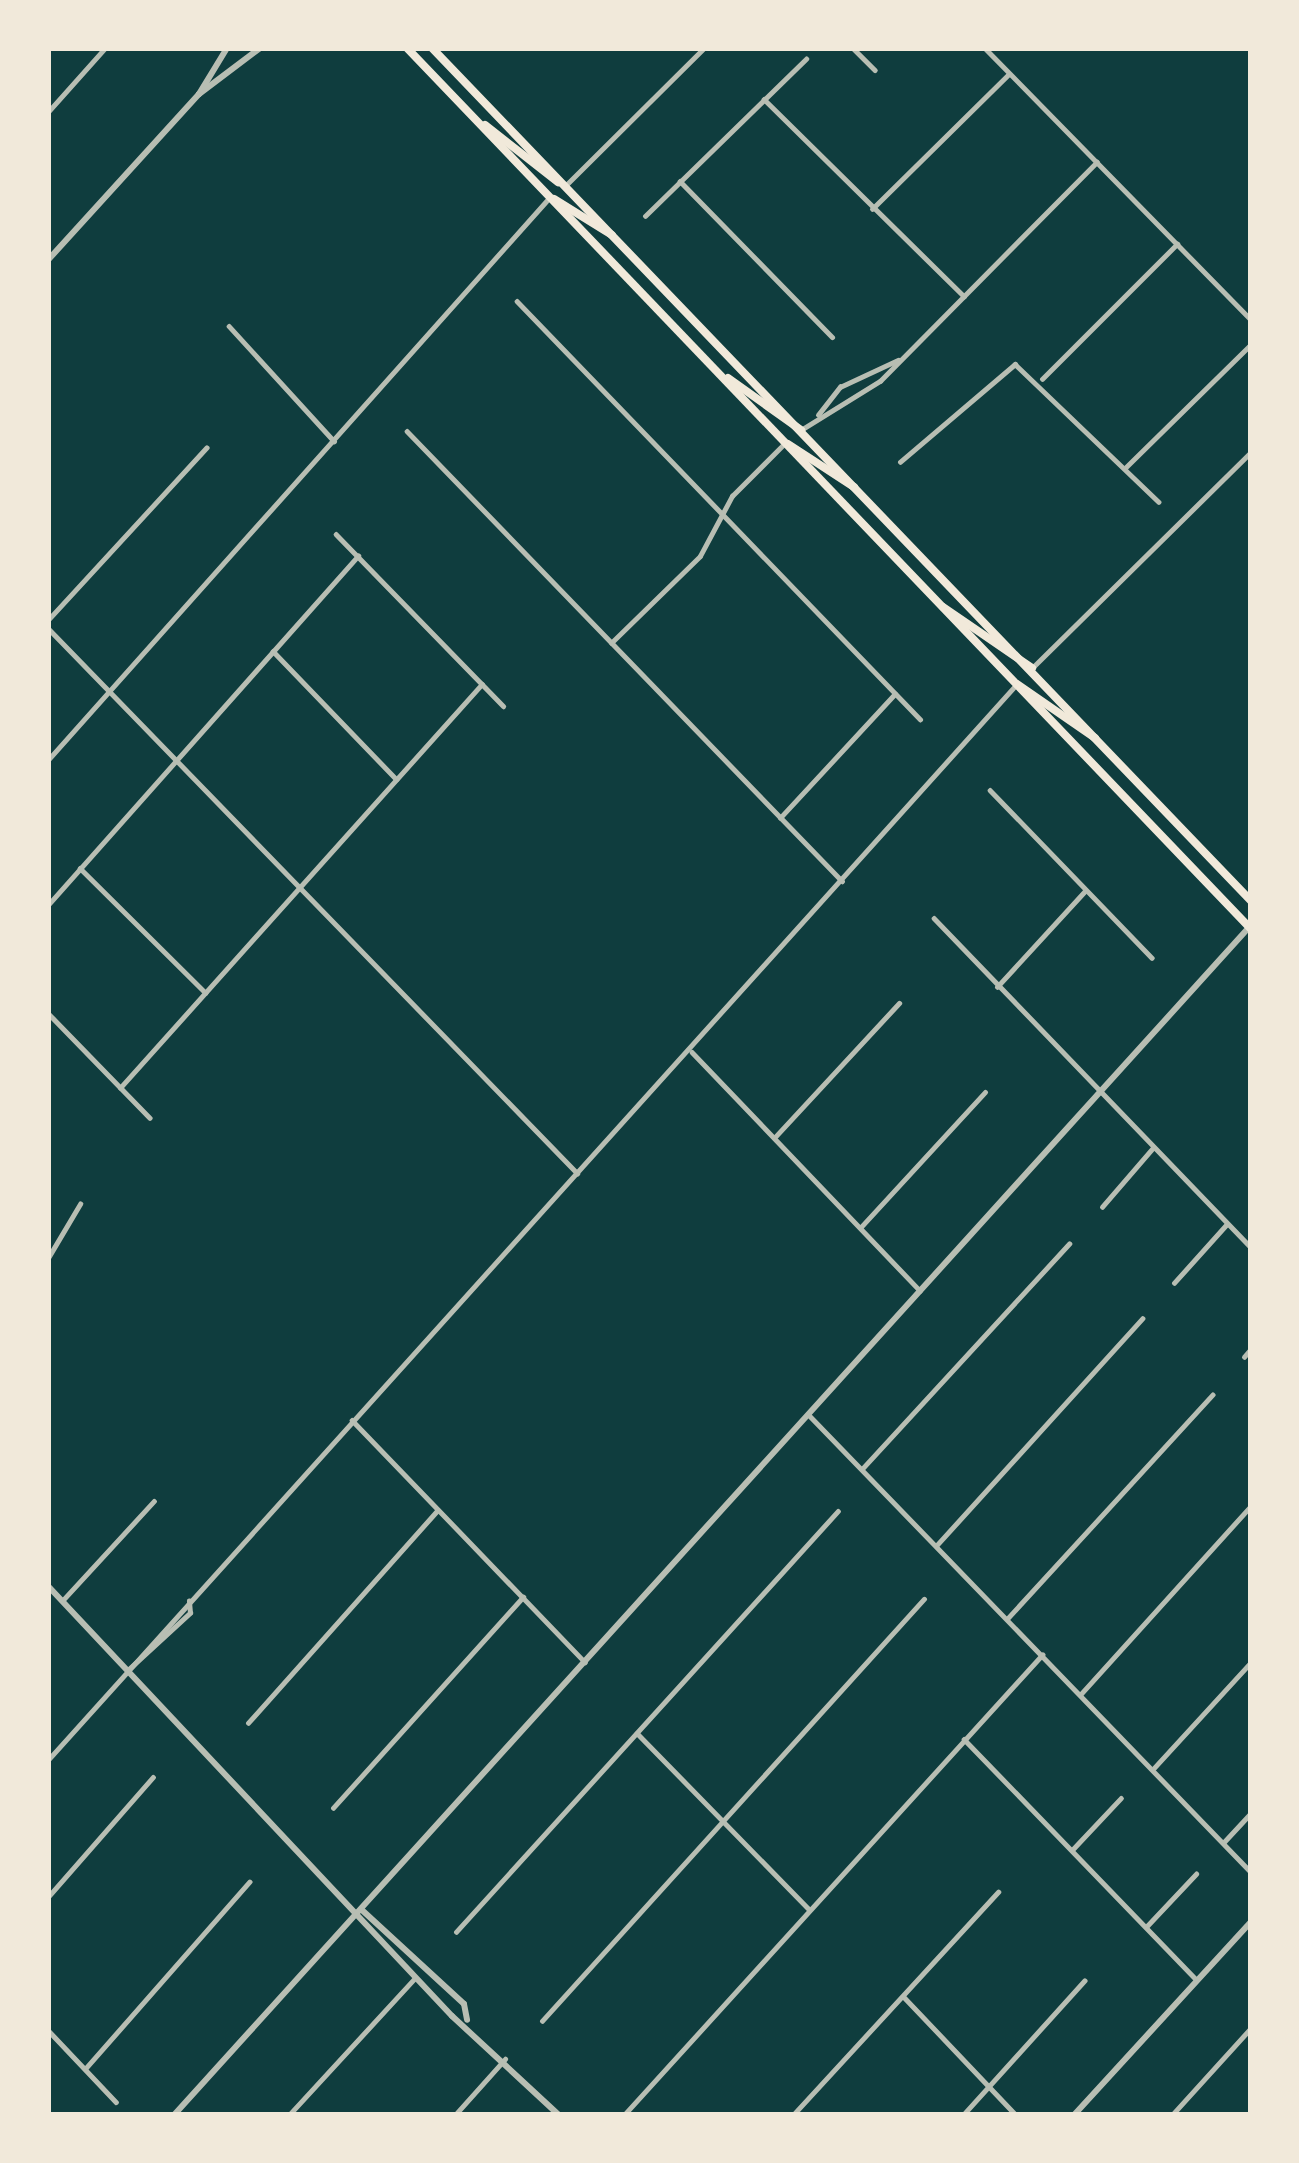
<!DOCTYPE html>
<html>
<head>
<meta charset="utf-8">
<style>
	body { margin:0 }
	#map { position:relative; width:1299px; height:2163px; overflow:hidden; background:#0f3d3e; font-family:"Source Sans 3",sans-serif }
	div>[style] { position:absolute }
	.minor>* { height:4.5px; margin:-2.25px; padding:0 2.25px; transform-origin:2.25px; border-radius:2.25px; background:#b8beb3 }
	.tertiary>* { height:6px; margin:-3px; padding:0 3px; transform-origin:3px; border-radius:3px; background:#b8beb3 }
	.primary>* { height:8px; margin:-4px; padding:0 4px; transform-origin:4px; border-radius:4px; background:#f1e9da }
	span { translate:-50% -50%; white-space:nowrap; text-align:center; line-height:1.15; -webkit-text-stroke:9px #f1e9da; paint-order:stroke }
	.frame { position:absolute; inset:0; border:51px solid #f1e9da; pointer-events:none }
</style>
</head>
<body>
<div id="map">
	<div class="minor">
		<i style="left:853px;top:48px;width:31px;rotate:45deg"></i>
		<i style="left:985px;top:48px;width:380px;rotate:45.6deg"></i>
		<i style="left:764px;top:99px;width:281px;rotate:44.6deg"></i>
		<i style="left:48px;top:112px;width:86px;rotate:-48.3deg"></i>
		<i style="left:680px;top:181px;width:218px;rotate:45.7deg"></i>
		<i style="left:565px;top:186px;width:196px;rotate:-44.8deg"></i>
		<i style="left:872px;top:209px;width:192px;rotate:-44.6deg"></i>
		<i style="left:645px;top:216px;width:225px;rotate:-44.3deg"></i>
		<i style="left:517px;top:301px;width:581px;rotate:46.05deg"></i>
		<i style="left:229px;top:326px;width:156px;rotate:47.6deg"></i>
		<i style="left:1042px;top:379px;width:191px;rotate:-45deg"></i>
		<i style="left:818px;top:415px;width:36px;rotate:-52deg"></i>
		<i style="left:840px;top:387px;width:64px;rotate:-25deg"></i>
		<i style="left:801px;top:430px;width:93px;rotate:-31.8deg"></i>
		<i style="left:880px;top:381px;width:308px;rotate:-45.3deg"></i>
		<i style="left:407px;top:431px;width:626px;rotate:45.97deg"></i>
		<i style="left:900px;top:462px;width:151px;rotate:-40.4deg"></i>
		<i style="left:1015px;top:364px;width:199px;rotate:43.8deg"></i>
		<i style="left:1126px;top:467px;width:175px;rotate:-44.5deg"></i>
		<i style="left:336px;top:534px;width:240px;rotate:45.8deg"></i>
		<i style="left:48px;top:620px;width:234px;rotate:-47.4deg"></i>
		<i style="left:48px;top:628px;width:760px;rotate:45.85deg"></i>
		<i style="left:611px;top:643px;width:124px;rotate:-44.3deg"></i>
		<i style="left:700px;top:556px;width:68px;rotate:-61.9deg"></i>
		<i style="left:732px;top:496px;width:75px;rotate:-45deg"></i>
		<i style="left:273px;top:651px;width:178px;rotate:46.1deg"></i>
		<i style="left:1032px;top:668px;width:308px;rotate:-44.6deg"></i>
		<i style="left:48px;top:760px;width:754px;rotate:-48.28deg"></i>
		<i style="left:990px;top:790px;width:233px;rotate:46deg"></i>
		<i style="left:780px;top:818px;width:169px;rotate:-47.2deg"></i>
		<i style="left:80px;top:868px;width:177px;rotate:44.8deg"></i>
		<i style="left:48px;top:905px;width:467px;rotate:-48.4deg"></i>
		<i style="left:934px;top:918px;width:457px;rotate:46.1deg"></i>
		<i style="left:997px;top:987px;width:130px;rotate:-47.5deg"></i>
		<i style="left:48px;top:1013px;width:146px;rotate:45.8deg"></i>
		<i style="left:692px;top:1052px;width:330px;rotate:46.3deg"></i>
		<i style="left:120px;top:1088px;width:542px;rotate:-48.14deg"></i>
		<i style="left:776px;top:1136px;width:181px;rotate:-47.2deg"></i>
		<i style="left:1102px;top:1207px;width:78px;rotate:-49.2deg"></i>
		<i style="left:861px;top:1227px;width:183px;rotate:-47.4deg"></i>
		<i style="left:48px;top:1258px;width:63px;rotate:-59.3deg"></i>
		<i style="left:1174px;top:1283px;width:78px;rotate:-48.1deg"></i>
		<i style="left:1244px;top:1357px;width:11px;rotate:-49deg"></i>
		<i style="left:809px;top:1415px;width:636px;rotate:45.96deg"></i>
		<i style="left:352px;top:1420px;width:336px;rotate:46.1deg"></i>
		<i style="left:862px;top:1469px;width:306px;rotate:-47.4deg"></i>
		<i style="left:936px;top:1546px;width:307px;rotate:-47.8deg"></i>
		<i style="left:63px;top:1600px;width:134px;rotate:-47.4deg"></i>
		<i style="left:1007px;top:1619px;width:304px;rotate:-47.5deg"></i>
		<i style="left:129px;top:1669px;width:83px;rotate:-42.6deg"></i>
		<i style="left:190px;top:1613px;width:12px;rotate:-95deg"></i>
		<i style="left:1080px;top:1695px;width:255px;rotate:-47.9deg"></i>
		<i style="left:248px;top:1723px;width:285px;rotate:-48.3deg"></i>
		<i style="left:637px;top:1733px;width:246px;rotate:45.7deg"></i>
		<i style="left:964px;top:1739px;width:335px;rotate:46deg"></i>
		<i style="left:48px;top:1760px;width:1448px;rotate:-48deg"></i>
		<i style="left:1154px;top:1768px;width:144px;rotate:-47.5deg"></i>
		<i style="left:333px;top:1808px;width:284px;rotate:-48deg"></i>
		<i style="left:1223px;top:1843px;width:41px;rotate:-47deg"></i>
		<i style="left:1072px;top:1850px;width:71px;rotate:-46.7deg"></i>
		<i style="left:48px;top:1897px;width:159px;rotate:-48.8deg"></i>
		<i style="left:1146px;top:1927px;width:73px;rotate:-46.7deg"></i>
		<i style="left:456px;top:1932px;width:568px;rotate:-47.78deg"></i>
		<i style="left:904px;top:1997px;width:163px;rotate:46.5deg"></i>
		<i style="left:542px;top:2021px;width:569px;rotate:-47.85deg"></i>
		<i style="left:48px;top:2030px;width:99px;rotate:46.6deg"></i>
		<i style="left:85px;top:2069px;width:249px;rotate:-48.7deg"></i>
		<i style="left:289px;top:2115px;width:186px;rotate:-47.4deg"></i>
		<i style="left:455px;top:2115px;width:75px;rotate:-48.2deg"></i>
		<i style="left:624px;top:2115px;width:622px;rotate:-47.74deg"></i>
		<i style="left:793px;top:2115px;width:303px;rotate:-47.4deg"></i>
		<i style="left:963px;top:2115px;width:181px;rotate:-47.9deg"></i>
		<i style="left:1172px;top:2115px;width:118px;rotate:-47.8deg"></i>
	</div>
	<div class="tertiary">
		<i style="left:227px;top:48px;width:54px;rotate:121.3deg"></i>
		<i style="left:199px;top:94px;width:76px;rotate:-37deg"></i>
		<i style="left:48px;top:260px;width:224px;rotate:-47.7deg"></i>
		<i style="left:48px;top:1586px;width:590px;rotate:46.79deg"></i>
		<i style="left:452px;top:2016px;width:146px;rotate:42.8deg"></i>
		<i style="left:363px;top:1911px;width:137px;rotate:42.6deg"></i>
		<i style="left:464px;top:2004px;width:16px;rotate:79deg"></i>
		<i style="left:174px;top:2115px;width:1605px;rotate:-47.85deg"></i>
		<i style="left:1074px;top:2115px;width:262px;rotate:-47.5deg"></i>
	</div>
	<div class="primary">
		<i style="left:407px;top:48px;width:1220px;rotate:46.23deg"></i>
		<i style="left:432px;top:48px;width:1183px;rotate:46.16deg"></i>
		<i style="left:485px;top:125px;width:93px;rotate:38deg"></i>
		<i style="left:554px;top:199px;width:68px;rotate:31.8deg"></i>
		<i style="left:728px;top:378px;width:90px;rotate:35.5deg"></i>
		<i style="left:788px;top:444px;width:79px;rotate:33.1deg"></i>
		<i style="left:943px;top:607px;width:108px;rotate:34.4deg"></i>
		<i style="left:1017px;top:684px;width:95px;rotate:34.7deg"></i>
	</div>
	<div class="frame"></div>
</div>
</body>
</html>
